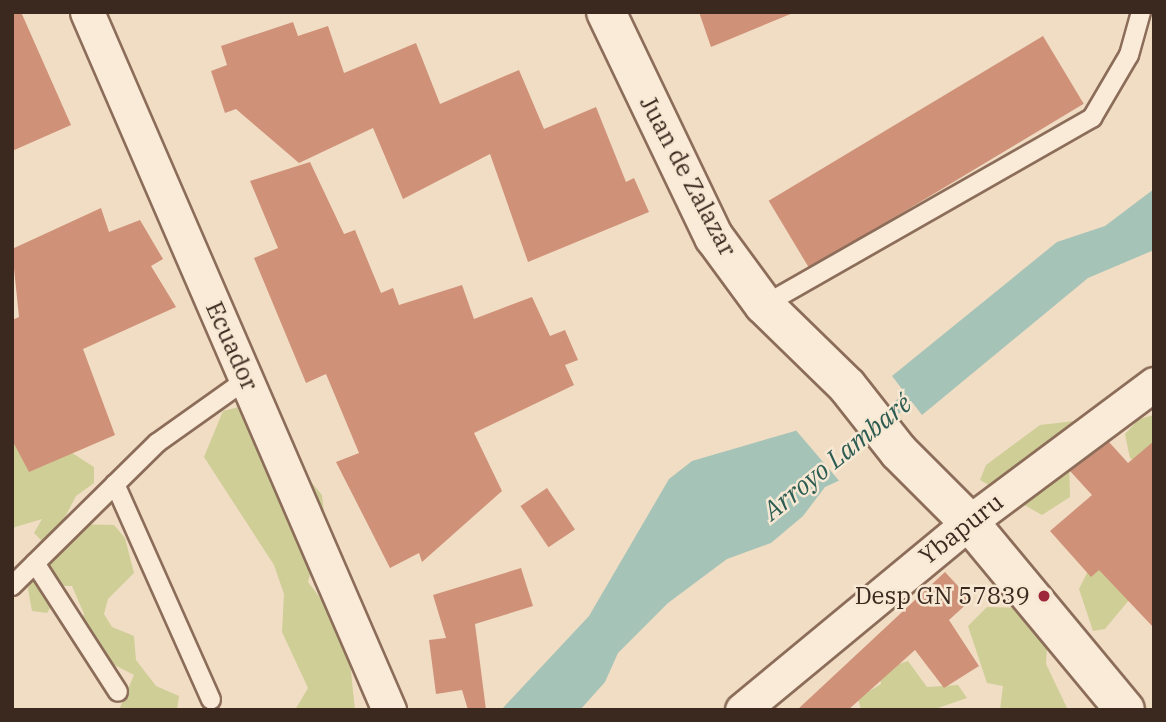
<!DOCTYPE html>
<html>
<head>
<meta charset="utf-8">
<style>
	body { margin:0 }
	#map { position:relative; width:1166px; height:722px; overflow:hidden; background:#f0ddc4; font-family:"IBM Plex Serif",serif }
	div>[style] { position:absolute }
	.green>* { inset:0; background:#cfce97 }
	.water>* { inset:0; background:#a6c3b7 }
	.pier>* { inset:0; background:#f0ddc4 }
	.stream>* { height:12px; margin:-6px; padding:0 6px; transform-origin:6px; border-radius:6px; background:#a6c3b7 }
	.building>* { inset:0; background:#d09179; transform-origin:0 0 }
	.roads { filter:drop-shadow(2px 0 #8c6d5a) drop-shadow(-2px 0 #8c6d5a) drop-shadow(0 2px #8c6d5a) drop-shadow(0 -2px #8c6d5a) }
	.service>* { height:18px; margin:-9px; padding:0 9px; transform-origin:9px; border-radius:9px; background:#faebd8 }
	.minor>* { height:33px; margin:-16.5px; padding:0 16.5px; transform-origin:16.5px; border-radius:16.5px; background:#faebd8 }
	.tertiary>* { height:38px; margin:-19px; padding:0 19px; transform-origin:19px; border-radius:19px; background:#faebd8 }
	.dots>* { width:19px; height:19px; translate:-50% -50%; box-sizing:border-box; border:4px solid #f7e8d4; border-radius:50% }
	span { translate:-50% -50%; white-space:nowrap; text-align:center; line-height:1.15; -webkit-text-stroke:5px #f7e8d4; paint-order:stroke }
	.street-label { font-size:24px; color:#3b281e }
	.poi-label { font-size:24px; color:#3b281e }
	.right { translate:-100% -50%; text-align:right }
	.water-label { font-size:26px; color:#2d5c52; font-style:italic }
	.frame { position:absolute; inset:0; border:14px solid #3b281e; pointer-events:none }
</style>
</head>
<body>
<div id="map">
	<div class="green">
		<i style="clip-path:polygon(247px 405px,322px 495px,325px 521px,308px 582px,347px 633px,355px 710px,295px 710px,308px 688px,282px 632px,284px 594px,274px 565px,204px 457px,223px 411px)"></i>
		<i style="clip-path:polygon(1154px 415px,1154px 470px,1130px 458px,1125px 434px,1139px 419px)"></i>
		<i style="clip-path:polygon(1092px 419px,1069px 456px,1070px 497px,1042px 515px,980px 480px,986px 465px,1040px 425px)"></i>
		<i style="clip-path:polygon(34px 442px,66px 449px,94px 467px,94px 483px,76px 496px,65px 517px,69px 524px,114px 525px,125px 538px,134px 573px,108px 599px,104px 614px,112px 627px,134px 636px,136px 660px,156px 686px,179px 696px,177px 710px,119px 710px,134px 675px,72px 643px,84px 614px,72px 586px,64px 586px,47px 613px,32px 611px,28px 589px,44px 543px,34px 533px,42px 519px,12px 528px,12px 444px)"></i>
		<i style="clip-path:polygon(1101px 565px,1129px 600px,1105px 629px,1093px 631px,1079px 589px,1089px 569px)"></i>
		<i style="clip-path:polygon(987px 607px,1025px 608px,1048px 633px,1046px 664px,1068px 710px,1000px 710px,1003px 686px,987px 683px,968px 626px)"></i>
		<i style="clip-path:polygon(908px 661px,927px 687px,958px 685px,967px 698px,932px 710px,861px 710px,858px 698px,881px 684px,879px 671px)"></i>
	</div>
	<div class="water">
		<i style="clip-path:polygon(1154px 189px,1154px 250px,1088px 278px,922px 415px,892px 376px,1057px 242px,1105px 226px)"></i>
		<i style="clip-path:polygon(809px 420px,860px 471px,825px 487px,803px 516px,771px 543px,727px 559px,668px 603px,618px 653px,605px 682px,580px 710px,501px 710px,589px 616px,669px 479px,692px 461px,795px 431px)"></i>
	</div>
	<div class="pier">
		<i style="clip-path:polygon(839px 404px,886px 457px,841px 483px,794px 428px)"></i>
	</div>
	<div class="stream">
		<i style="left:879px;top:422px;width:55px;rotate:-39.1deg"></i>
	</div>
	<div class="building">
		<i style="clip-path:polygon(12px 12px,21px 12px,71px 125px,12px 151px)"></i>
		<i style="clip-path:polygon(699px 12px,793px 12px,793px 13px,711px 47px)"></i>
		<i style="clip-path:polygon(293px 22px,298px 36px,328px 26px,344px 73px,416px 43px,440px 104px,519px 70px,544px 129px,596px 107px,626px 182px,634px 178px,649px 212px,528px 262px,490px 154px,403px 199px,373px 128px,299px 163px,236px 109px,225px 113px,211px 71px,227px 65px,221px 46px)"></i>
		<i style="left:1043px;top:36px;width:79px;height:320px;rotate:59deg"></i>
		<i style="clip-path:polygon(310px 162px,344px 234px,355px 230px,381px 293px,393px 288px,399px 305px,462px 285px,474px 319px,532px 297px,550px 336px,565px 330px,578px 360px,565px 365px,574px 385px,474px 433px,502px 491px,422px 562px,419px 553px,390px 568px,336px 462px,359px 453px,326px 374px,306px 383px,254px 258px,278px 248px,250px 181px)"></i>
		<i style="clip-path:polygon(101px 208px,109px 232px,140px 220px,163px 259px,151px 266px,176px 307px,83px 349px,115px 435px,29px 472px,12px 440px,12px 320px,19px 317px,12px 249px)"></i>
		<i style="clip-path:polygon(1154px 441px,1154px 628px,1099px 570px,1091px 577px,1050px 531px,1092px 495px,1070px 471px,1109px 442px,1128px 463px)"></i>
		<i style="left:547px;top:488px;width:50px;height:32px;rotate:56deg"></i>
		<i style="clip-path:polygon(521px 568px,533px 606px,475px 624px,486px 710px,468px 710px,462px 690px,436px 694px,429px 640px,446px 638px,433px 595px)"></i>
		<i style="clip-path:polygon(945px 572px,971px 600px,949px 620px,979px 666px,944px 688px,915px 650px,848px 710px,797px 710px)"></i>
	</div>
	<div class="roads">
		<div class="service">
			<i style="left:764px;top:305px;width:378px;rotate:-29.7deg"></i>
			<i style="left:1092px;top:118px;width:73px;rotate:-59.6deg"></i>
			<i style="left:1129px;top:55px;width:45px;rotate:-74.4deg"></i>
			<i style="left:115px;top:484px;width:236px;rotate:66deg"></i>
			<i style="left:35px;top:563px;width:153px;rotate:57.2deg"></i>
			<i style="left:12px;top:586px;width:204px;rotate:-44.6deg"></i>
			<i style="left:157px;top:443px;width:110px;rotate:-35.4deg"></i>
		</div>
		<div class="minor">
			<i style="left:87px;top:12px;width:761px;rotate:66.6deg"></i>
			<i style="left:742px;top:710px;width:295px;rotate:-39.6deg"></i>
			<i style="left:969px;top:522px;width:231px;rotate:-36.7deg"></i>
		</div>
		<div class="tertiary">
			<i style="left:606px;top:12px;width:250px;rotate:64.4deg"></i>
			<i style="left:714px;top:237px;width:84px;rotate:53.7deg"></i>
			<i style="left:764px;top:305px;width:116px;rotate:44.3deg"></i>
			<i style="left:847px;top:386px;width:84px;rotate:51.8deg"></i>
			<i style="left:899px;top:452px;width:99px;rotate:45deg"></i>
			<i style="left:969px;top:522px;width:244px;rotate:50.3deg"></i>
		</div>
	</div>
	<div class="dots">
		<i style="left:1044px;top:596px;background:#9e2739"></i>
	</div>
	<div class="street-label">
		<span style="left:688px;top:176px;rotate:62deg">Juan de Zalazar</span>
		<span style="left:232px;top:346px;rotate:66deg">Ecuador</span>
		<span style="left:961px;top:529px;rotate:-38deg">Ybapuru</span>
	</div>
	<div class="poi-label">
		<span class="right" style="left:1030px;top:596px">Desp GN 57839</span>
	</div>
	<div class="water-label">
		<span style="left:837px;top:457px;rotate:-39deg">Arroyo Lambaré</span>
	</div>
	<div class="frame"></div>
</div>
</body>
</html>
